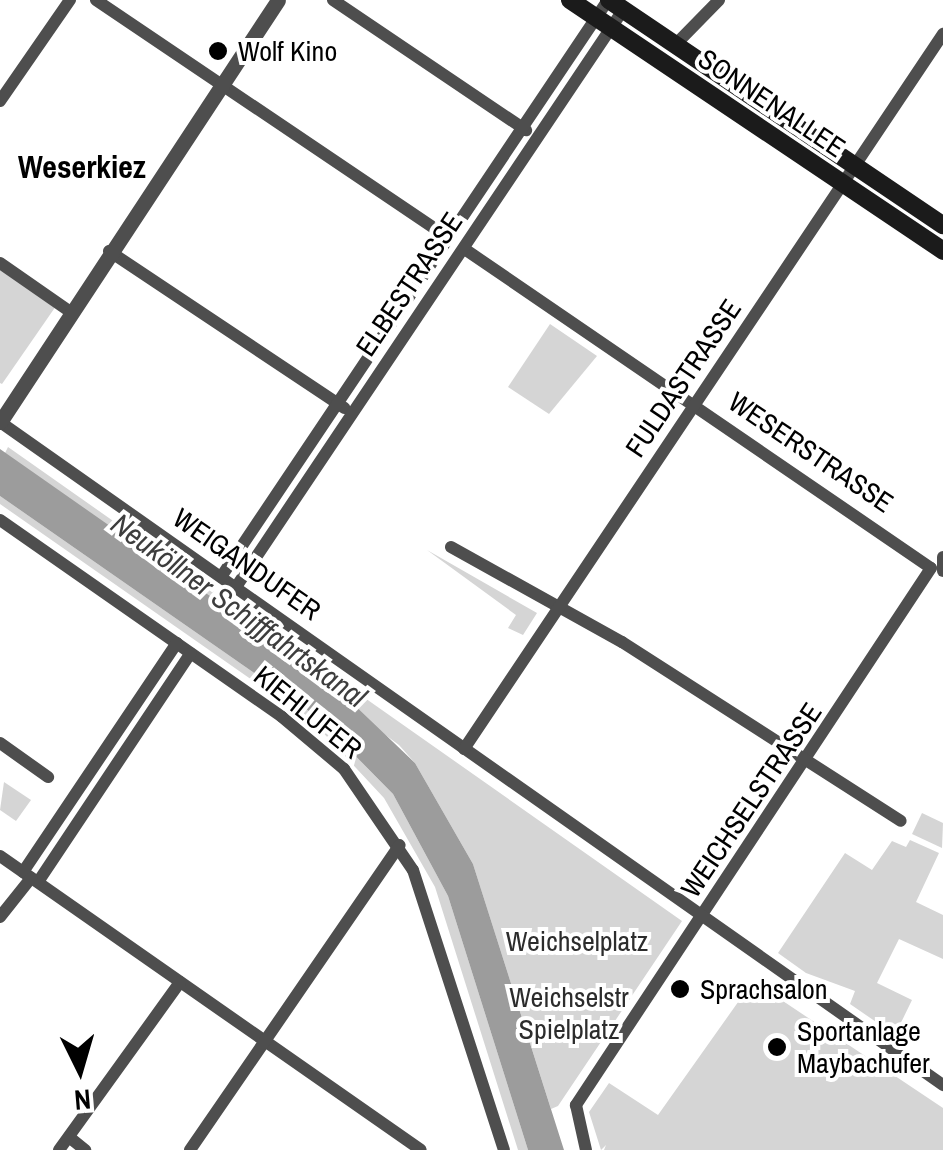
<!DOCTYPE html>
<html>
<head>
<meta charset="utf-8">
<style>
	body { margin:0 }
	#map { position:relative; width:943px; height:1150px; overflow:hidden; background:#fff; font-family:"Archivo Narrow",sans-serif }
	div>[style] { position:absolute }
	.green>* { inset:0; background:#d5d5d5 }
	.water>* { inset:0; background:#9c9c9c }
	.minor>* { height:12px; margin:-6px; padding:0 6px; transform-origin:6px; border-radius:6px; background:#4e4e4e }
	.tertiary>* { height:15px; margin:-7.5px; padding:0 7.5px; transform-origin:7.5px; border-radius:7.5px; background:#4e4e4e }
	.secondary>* { height:18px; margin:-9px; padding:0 9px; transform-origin:9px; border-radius:9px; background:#1b1b1b }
	.dots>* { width:28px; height:28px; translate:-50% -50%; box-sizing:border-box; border:5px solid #fff; border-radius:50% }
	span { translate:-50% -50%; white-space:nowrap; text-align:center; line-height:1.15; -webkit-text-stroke:8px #fff; paint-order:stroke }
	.poi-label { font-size:28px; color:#000 }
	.left { translate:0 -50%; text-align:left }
	.street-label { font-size:28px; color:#000 }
	.park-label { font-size:28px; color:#2c2c2c }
	.water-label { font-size:30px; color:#3d3d3d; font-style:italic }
	.quarter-label { font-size:32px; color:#000; font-weight:700 }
	.north { position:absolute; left:30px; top:1020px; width:100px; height:100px; -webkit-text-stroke:8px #fff; paint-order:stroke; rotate:175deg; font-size:28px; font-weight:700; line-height:40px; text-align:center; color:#000 }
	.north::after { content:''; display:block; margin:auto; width:35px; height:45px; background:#000; clip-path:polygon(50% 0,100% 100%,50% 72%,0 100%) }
</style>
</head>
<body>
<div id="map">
	<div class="green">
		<i style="clip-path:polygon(0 267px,56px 306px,2px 384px,0 383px)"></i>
		<i style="clip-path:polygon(550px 324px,597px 356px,549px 414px,508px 387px)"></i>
		<i style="clip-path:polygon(8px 447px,682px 921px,558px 1106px,551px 1109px,473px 864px,415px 763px,399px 745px,5px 453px)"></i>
		<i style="clip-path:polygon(0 496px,316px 716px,393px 794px,448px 896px,528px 1150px,518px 1150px,435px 887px,384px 798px,315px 724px,0 504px)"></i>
		<i style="clip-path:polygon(427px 550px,537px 613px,523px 635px,508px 628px,516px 615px)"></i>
		<i style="clip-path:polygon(4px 782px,31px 800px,16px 821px,0 810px)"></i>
		<i style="clip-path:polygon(922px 813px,943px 823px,942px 848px,912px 834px)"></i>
		<i style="clip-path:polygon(910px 840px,939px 853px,916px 902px,943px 915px,943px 959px,899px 939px,877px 983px,912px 1000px,895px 1035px,850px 1004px,855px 991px,806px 973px,778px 953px,845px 853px,872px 870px,892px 841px,906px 847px)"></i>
		<i style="clip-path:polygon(753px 981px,943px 1108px,943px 1150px,604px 1150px,606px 1145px,601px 1150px,589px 1112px,609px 1083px,658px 1115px)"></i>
	</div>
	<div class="water">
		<i style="clip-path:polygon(0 449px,324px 676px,415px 763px,473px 864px,564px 1150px,528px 1150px,448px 896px,393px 794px,316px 716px,0 496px)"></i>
	</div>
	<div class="minor">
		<i style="left:96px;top:0;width:422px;rotate:34deg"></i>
		<i style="left:333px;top:0;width:233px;rotate:34deg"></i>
		<i style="left:675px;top:45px;width:63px;rotate:-45.6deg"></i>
		<i style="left:0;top:101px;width:123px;rotate:-55.3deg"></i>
		<i style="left:466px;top:250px;width:563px;rotate:34.37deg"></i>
		<i style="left:931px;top:568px;width:644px;rotate:123.47deg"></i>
		<i style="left:576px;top:1105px;width:46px;rotate:77.5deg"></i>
		<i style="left:109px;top:251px;width:283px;rotate:33.7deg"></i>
		<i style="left:0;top:263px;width:84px;rotate:34.8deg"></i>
		<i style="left:0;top:422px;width:1153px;rotate:35.11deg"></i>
		<i style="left:0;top:520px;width:344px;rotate:34.9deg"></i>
		<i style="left:282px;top:717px;width:81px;rotate:40deg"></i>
		<i style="left:344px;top:769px;width:122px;rotate:55.7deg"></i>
		<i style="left:413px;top:870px;width:294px;rotate:72deg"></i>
		<i style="left:451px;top:547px;width:196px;rotate:29.1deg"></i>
		<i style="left:622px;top:642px;width:331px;rotate:32.7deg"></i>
		<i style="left:943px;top:557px;width:14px;rotate:90deg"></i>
		<i style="left:221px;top:577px;width:695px;rotate:-56.15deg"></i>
		<i style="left:236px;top:587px;width:695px;rotate:-56.15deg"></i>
		<i style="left:0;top:743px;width:59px;rotate:35.3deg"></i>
		<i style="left:464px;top:749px;width:861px;rotate:-56.18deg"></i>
		<i style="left:0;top:856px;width:513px;rotate:34.93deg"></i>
		<i style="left:23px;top:872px;width:276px;rotate:-56.1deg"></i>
		<i style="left:38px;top:882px;width:275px;rotate:-56.3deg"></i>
		<i style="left:0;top:917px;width:50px;rotate:-51.5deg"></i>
		<i style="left:69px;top:1137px;width:21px;rotate:39deg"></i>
		<i style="left:59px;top:1150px;width:207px;rotate:-54.2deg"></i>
		<i style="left:190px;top:1150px;width:370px;rotate:-55.5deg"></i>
	</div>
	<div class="tertiary">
		<i style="left:0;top:422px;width:505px;rotate:-56.62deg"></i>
	</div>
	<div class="secondary">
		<i style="left:570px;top:0;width:450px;rotate:33.9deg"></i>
		<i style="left:609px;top:0;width:403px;rotate:34deg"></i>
	</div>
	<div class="dots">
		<i style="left:218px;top:51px;background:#000"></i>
		<i style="left:680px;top:989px;background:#000"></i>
		<i style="left:777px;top:1047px;background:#000"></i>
	</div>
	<div class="poi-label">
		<span class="left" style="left:238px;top:51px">Wolf Kino</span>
		<span class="left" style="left:700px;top:989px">Sprachsalon</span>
		<span class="left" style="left:797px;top:1047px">Sportanlage<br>Maybachufer</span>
	</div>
	<div class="street-label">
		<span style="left:772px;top:103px;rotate:34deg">SONNENALLEE</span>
		<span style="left:409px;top:284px;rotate:-56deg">ELBESTRASSE</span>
		<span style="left:683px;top:378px;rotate:-56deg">FULDASTRASSE</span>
		<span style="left:811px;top:452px;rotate:34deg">WESERSTRASSE</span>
		<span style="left:247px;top:564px;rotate:35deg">WEIGANDUFER</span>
		<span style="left:308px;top:712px;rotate:39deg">KIEHLUFER</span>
		<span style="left:751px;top:800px;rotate:-56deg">WEICHSELSTRASSE</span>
	</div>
	<div class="park-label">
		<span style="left:577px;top:941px">Weichselplatz</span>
		<span style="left:569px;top:1013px">Weichselstr<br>Spielplatz</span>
	</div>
	<div class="water-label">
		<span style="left:239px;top:610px;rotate:36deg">Neuköllner Schifffahrtskanal</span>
	</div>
	<div class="quarter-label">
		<span style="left:82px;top:167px">Weserkiez</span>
	</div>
	<div class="north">N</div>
</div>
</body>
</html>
